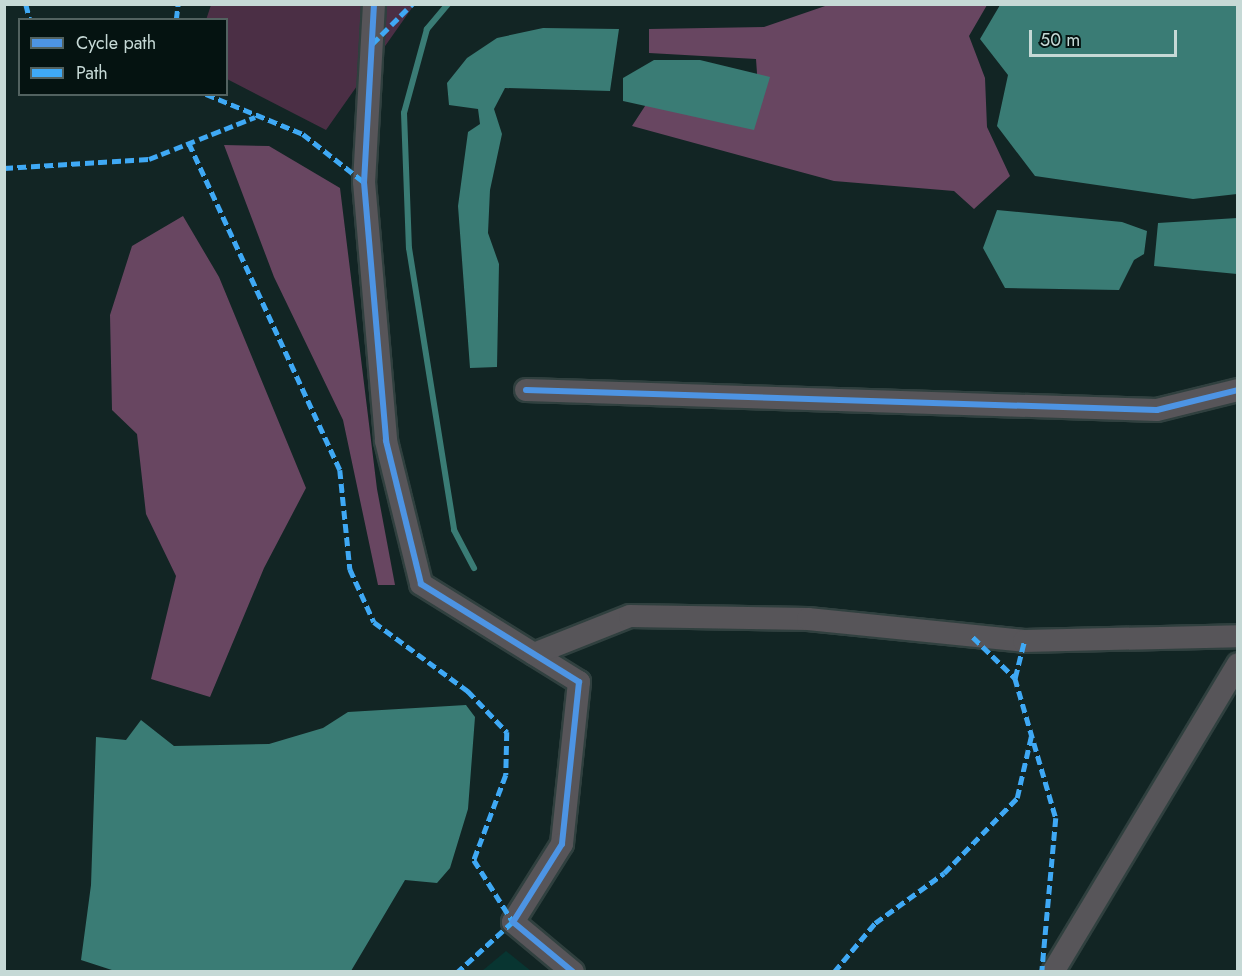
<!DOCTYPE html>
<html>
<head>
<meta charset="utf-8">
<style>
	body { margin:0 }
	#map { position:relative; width:1242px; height:976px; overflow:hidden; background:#122524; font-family:Jost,sans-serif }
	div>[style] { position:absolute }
	.built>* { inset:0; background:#083531 }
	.green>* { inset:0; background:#4b2f45 }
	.forest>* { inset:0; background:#684661 }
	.water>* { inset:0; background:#3a7c75 }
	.stream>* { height:6px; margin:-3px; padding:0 3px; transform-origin:3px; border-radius:3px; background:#3a7c75 }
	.roads { filter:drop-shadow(2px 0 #30403f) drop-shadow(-2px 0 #30403f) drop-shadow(0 2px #30403f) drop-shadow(0 -2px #30403f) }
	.minor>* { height:22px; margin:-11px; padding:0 11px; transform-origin:11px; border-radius:11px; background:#575559 }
	.quiet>* { height:4.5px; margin-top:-2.25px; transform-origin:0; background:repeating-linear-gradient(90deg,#3fa9f5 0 9px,transparent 0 13.5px) }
	.cycleway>* { height:6px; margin:-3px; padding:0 3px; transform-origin:3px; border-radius:3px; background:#4d94e3 }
	span { translate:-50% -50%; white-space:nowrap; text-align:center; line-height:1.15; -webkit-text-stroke:4.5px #051311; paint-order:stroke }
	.frame { position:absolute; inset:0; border:6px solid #c6d9d6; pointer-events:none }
	.legend { position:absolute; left:18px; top:18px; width:210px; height:78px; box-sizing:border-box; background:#051311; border:2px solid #526260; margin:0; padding:8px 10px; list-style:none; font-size:18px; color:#c6d9d6 }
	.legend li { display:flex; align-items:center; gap:12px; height:30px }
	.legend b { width:30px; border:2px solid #526260 }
	.scale { position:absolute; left:1029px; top:30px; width:148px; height:27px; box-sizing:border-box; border:3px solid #c6d9d6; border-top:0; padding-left:8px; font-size:18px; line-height:21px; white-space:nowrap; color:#c6d9d6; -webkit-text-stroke:4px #051311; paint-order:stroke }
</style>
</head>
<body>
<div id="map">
	<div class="built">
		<i style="clip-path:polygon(506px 951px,531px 971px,482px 971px)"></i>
	</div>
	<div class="green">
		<i style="clip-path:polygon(211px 5px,414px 5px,326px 130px,227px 79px,226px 20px,206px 20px)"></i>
	</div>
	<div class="forest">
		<i style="clip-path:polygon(828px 5px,987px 5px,969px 36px,985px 78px,987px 127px,1010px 176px,974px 209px,954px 191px,834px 181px,632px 126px,647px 103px,759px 102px,756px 59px,649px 53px,649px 29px,764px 27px)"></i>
		<i style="clip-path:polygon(224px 145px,269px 146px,340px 188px,377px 489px,395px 585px,378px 585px,343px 420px,274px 277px)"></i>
		<i style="clip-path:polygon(183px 216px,219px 277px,306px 488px,264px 568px,210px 697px,151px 679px,176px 576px,146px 514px,137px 434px,112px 410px,110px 315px,132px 246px)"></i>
	</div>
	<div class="water">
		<i style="clip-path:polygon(1000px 5px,1237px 5px,1237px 194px,1193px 199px,1035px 176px,997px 126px,1008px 75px,980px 39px)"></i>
		<i style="clip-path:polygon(543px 28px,619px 29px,610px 91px,505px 88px,494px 109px,502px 134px,490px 190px,488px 233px,499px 264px,497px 367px,470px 368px,458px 206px,468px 132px,480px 124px,478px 109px,449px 105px,447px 83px,467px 58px,497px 38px)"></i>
		<i style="clip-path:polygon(654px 60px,700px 60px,770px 77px,754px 130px,623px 101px,623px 78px)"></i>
		<i style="clip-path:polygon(997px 210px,1122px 222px,1147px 231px,1144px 254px,1134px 260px,1119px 290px,1005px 288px,983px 248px)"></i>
		<i style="clip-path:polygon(1237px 218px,1237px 274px,1154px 266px,1158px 223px)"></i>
		<i style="clip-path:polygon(466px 705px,475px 717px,468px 809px,450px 868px,437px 883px,405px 880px,351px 971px,118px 972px,81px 960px,91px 885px,96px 737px,126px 740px,141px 720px,174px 746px,269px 744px,323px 728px,348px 712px)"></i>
	</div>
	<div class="stream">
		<i style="left:448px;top:4px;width:33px;rotate:130deg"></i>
		<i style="left:427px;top:29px;width:87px;rotate:105.3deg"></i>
		<i style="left:404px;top:113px;width:135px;rotate:87.9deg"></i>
		<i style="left:409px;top:248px;width:286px;rotate:80.9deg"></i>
		<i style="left:454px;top:530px;width:43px;rotate:62.2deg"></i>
	</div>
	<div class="roads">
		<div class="minor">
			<i style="left:374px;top:4px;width:178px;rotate:93.2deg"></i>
			<i style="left:364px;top:182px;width:260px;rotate:85.1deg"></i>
			<i style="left:386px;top:441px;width:147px;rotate:76.2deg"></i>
			<i style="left:421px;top:584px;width:186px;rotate:31.8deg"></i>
			<i style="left:579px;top:682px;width:163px;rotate:96deg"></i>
			<i style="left:562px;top:844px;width:92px;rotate:122.1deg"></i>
			<i style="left:513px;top:922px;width:78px;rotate:39.8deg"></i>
			<i style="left:526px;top:390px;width:631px;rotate:1.82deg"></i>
			<i style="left:1157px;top:410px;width:83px;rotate:-13.9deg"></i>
			<i style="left:534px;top:654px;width:103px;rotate:-21.6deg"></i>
			<i style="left:630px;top:616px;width:178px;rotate:1deg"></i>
			<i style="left:808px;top:619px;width:217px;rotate:5.8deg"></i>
			<i style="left:1024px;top:641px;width:214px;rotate:-1.3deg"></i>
			<i style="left:1053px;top:972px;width:359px;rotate:-59deg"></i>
		</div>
	</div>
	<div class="quiet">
		<i style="left:26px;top:4px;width:16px;rotate:76deg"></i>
		<i style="left:176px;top:20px;width:16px;rotate:-83deg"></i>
		<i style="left:372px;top:44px;width:57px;rotate:-45deg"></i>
		<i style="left:206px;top:94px;width:105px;rotate:22.4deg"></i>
		<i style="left:303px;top:134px;width:78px;rotate:38.2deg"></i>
		<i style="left:189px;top:143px;width:360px;rotate:65.2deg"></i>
		<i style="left:340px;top:470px;width:100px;rotate:84.2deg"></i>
		<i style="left:350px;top:569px;width:58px;rotate:65.6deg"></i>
		<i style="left:374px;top:622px;width:117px;rotate:36.3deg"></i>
		<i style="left:468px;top:691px;width:57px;rotate:46.4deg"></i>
		<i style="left:507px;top:732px;width:43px;rotate:91.3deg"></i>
		<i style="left:506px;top:775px;width:91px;rotate:110.6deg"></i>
		<i style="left:474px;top:860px;width:73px;rotate:57.8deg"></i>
		<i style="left:513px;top:922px;width:74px;rotate:137.7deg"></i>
		<i style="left:4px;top:168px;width:145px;rotate:-3.6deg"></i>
		<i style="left:149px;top:159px;width:114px;rotate:-21.6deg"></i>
		<i style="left:973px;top:637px;width:59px;rotate:44.3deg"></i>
		<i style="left:1015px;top:678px;width:146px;rotate:73.7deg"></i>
		<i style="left:1056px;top:818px;width:155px;rotate:95.2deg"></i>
		<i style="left:1015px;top:678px;width:38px;rotate:-76deg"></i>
		<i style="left:834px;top:972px;width:64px;rotate:-50.1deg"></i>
		<i style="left:875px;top:923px;width:85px;rotate:-35.9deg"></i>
		<i style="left:944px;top:873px;width:105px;rotate:-45.8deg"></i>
		<i style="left:1017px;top:798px;width:63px;rotate:-77.1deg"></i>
	</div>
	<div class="cycleway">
		<i style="left:374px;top:4px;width:178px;rotate:93.2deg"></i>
		<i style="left:364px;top:182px;width:260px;rotate:85.1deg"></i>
		<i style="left:386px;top:441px;width:147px;rotate:76.2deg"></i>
		<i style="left:421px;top:584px;width:186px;rotate:31.8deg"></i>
		<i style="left:579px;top:682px;width:163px;rotate:96deg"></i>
		<i style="left:562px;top:844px;width:92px;rotate:122.1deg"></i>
		<i style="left:513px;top:922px;width:78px;rotate:39.8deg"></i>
		<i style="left:526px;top:390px;width:631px;rotate:1.82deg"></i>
		<i style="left:1157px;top:410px;width:83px;rotate:-13.9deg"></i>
	</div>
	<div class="frame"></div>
	<ul class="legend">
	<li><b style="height:8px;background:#4d94e3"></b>Cycle path</li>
	<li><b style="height:8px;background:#3fa9f5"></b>Path</li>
	</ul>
	<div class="scale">50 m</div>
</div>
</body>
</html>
